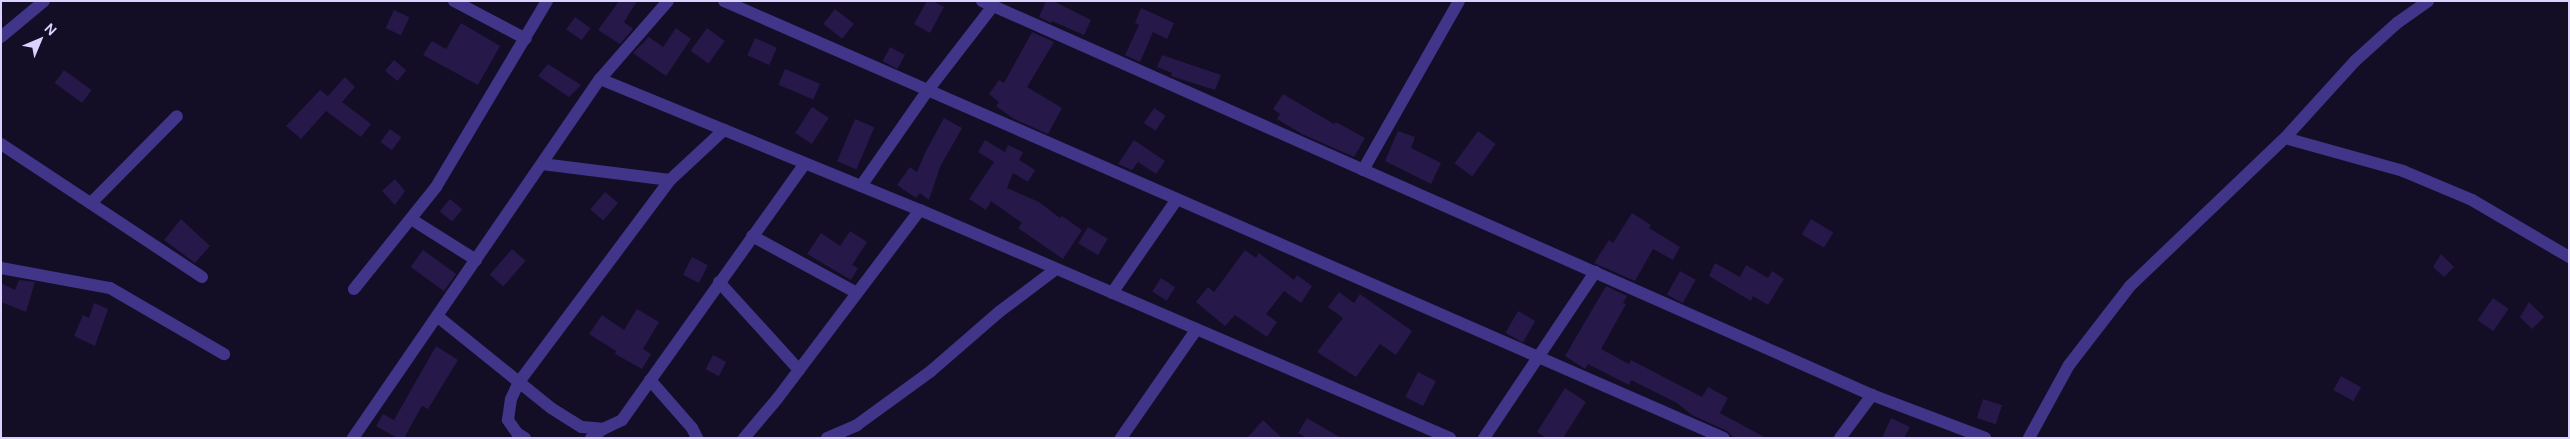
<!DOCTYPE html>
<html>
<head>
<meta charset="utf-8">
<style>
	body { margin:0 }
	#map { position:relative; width:2570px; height:439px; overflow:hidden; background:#140d26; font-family:"DM Sans",sans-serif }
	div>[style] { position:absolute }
	.building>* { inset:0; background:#261848; transform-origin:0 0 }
	.street>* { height:12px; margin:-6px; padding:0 6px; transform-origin:6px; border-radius:6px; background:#403588 }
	span { translate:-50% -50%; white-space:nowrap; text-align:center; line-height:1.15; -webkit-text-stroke:5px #140d26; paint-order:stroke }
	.frame { position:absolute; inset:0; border:2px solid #dcd2ff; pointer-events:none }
	.north { position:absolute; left:15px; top:15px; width:50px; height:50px; -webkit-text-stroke:4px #140d26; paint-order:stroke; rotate:45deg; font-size:14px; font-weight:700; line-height:20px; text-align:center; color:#dcd2ff }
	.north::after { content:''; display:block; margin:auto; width:18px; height:22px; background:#dcd2ff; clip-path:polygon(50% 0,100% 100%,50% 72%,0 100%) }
</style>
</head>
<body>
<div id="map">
	<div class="building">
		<i style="clip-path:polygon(619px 1px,637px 1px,624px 22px,633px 29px,620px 44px,598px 30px)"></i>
		<i style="clip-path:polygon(927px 1px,933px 1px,944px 7px,930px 33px,914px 24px)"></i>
		<i style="clip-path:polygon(1046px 1px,1053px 1px,1091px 20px,1084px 35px,1052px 21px,1051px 23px,1039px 17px)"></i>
		<i style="clip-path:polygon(1141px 8px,1174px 23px,1167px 39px,1153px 32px,1140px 62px,1125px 55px,1139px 25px,1135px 23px)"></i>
		<i style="left:835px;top:9px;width:24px;height:19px;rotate:38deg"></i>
		<i style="left:394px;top:10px;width:17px;height:20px;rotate:25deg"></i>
		<i style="left:575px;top:17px;width:19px;height:15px;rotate:36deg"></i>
		<i style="clip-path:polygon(461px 23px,500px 46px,478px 85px,423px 55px,432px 41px,446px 49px)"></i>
		<i style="clip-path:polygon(676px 28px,691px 39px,666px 76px,633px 53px,649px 37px,663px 47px)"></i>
		<i style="left:707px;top:28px;width:22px;height:28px;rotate:36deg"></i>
		<i style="clip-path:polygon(1032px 32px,1054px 42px,1027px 87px,1062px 108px,1048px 134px,1014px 119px,996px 106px,999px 102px,989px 94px,999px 80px,1004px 83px)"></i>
		<i style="left:755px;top:38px;width:24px;height:19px;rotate:24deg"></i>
		<i style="left:890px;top:47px;width:17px;height:16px;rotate:28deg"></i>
		<i style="clip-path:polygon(1162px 55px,1221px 75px,1215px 90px,1171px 76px,1172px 73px,1157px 67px)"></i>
		<i style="left:394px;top:60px;width:16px;height:14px;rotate:40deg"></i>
		<i style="clip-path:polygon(548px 64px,581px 85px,569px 97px,538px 76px)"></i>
		<i style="left:785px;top:69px;width:38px;height:17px;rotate:23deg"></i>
		<i style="left:64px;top:70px;width:34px;height:16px;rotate:36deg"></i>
		<i style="clip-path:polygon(345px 77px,355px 87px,342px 102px,371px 124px,361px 137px,326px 111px,301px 139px,286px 126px,320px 90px,328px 96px)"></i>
		<i style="clip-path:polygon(1283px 94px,1334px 124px,1336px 122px,1365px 138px,1354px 157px,1302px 134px,1277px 119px,1280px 114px,1273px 109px)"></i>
		<i style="left:812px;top:107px;width:20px;height:31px;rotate:33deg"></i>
		<i style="left:1154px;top:108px;width:14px;height:18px;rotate:34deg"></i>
		<i style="clip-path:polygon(944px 118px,962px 128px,940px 167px,929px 200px,920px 193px,916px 198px,897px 185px,910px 167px,917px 172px,925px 153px)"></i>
		<i style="left:855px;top:119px;width:21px;height:46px;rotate:23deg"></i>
		<i style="left:390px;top:129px;width:14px;height:16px;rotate:36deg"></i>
		<i style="clip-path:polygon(1398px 131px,1415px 137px,1411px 148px,1441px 163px,1431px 184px,1385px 161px)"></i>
		<i style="left:1478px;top:131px;width:22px;height:40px;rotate:36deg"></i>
		<i style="clip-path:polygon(985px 140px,1005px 152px,1008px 145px,1023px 152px,1019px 160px,1035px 170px,1028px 182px,1013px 173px,1007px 188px,1039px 202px,1060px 218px,1062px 216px,1082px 230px,1063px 259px,1018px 228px,1022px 223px,991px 201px,986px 210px,969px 199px,994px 162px,978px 152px)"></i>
		<i style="clip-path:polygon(1134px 140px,1165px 161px,1156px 174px,1138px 162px,1132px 170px,1118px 164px)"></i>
		<i style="clip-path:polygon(395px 179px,405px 191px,395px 205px,382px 191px)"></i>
		<i style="left:605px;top:192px;width:17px;height:23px;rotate:40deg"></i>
		<i style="left:450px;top:199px;width:16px;height:16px;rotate:40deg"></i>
		<i style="clip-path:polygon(1632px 213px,1651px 225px,1649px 228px,1680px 247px,1673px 260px,1653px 249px,1635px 281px,1594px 263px,1609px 240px,1613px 243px)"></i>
		<i style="clip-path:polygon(181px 219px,210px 246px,195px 263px,164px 240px)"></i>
		<i style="left:1811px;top:219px;width:26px;height:18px;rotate:31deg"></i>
		<i style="left:1088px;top:227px;width:23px;height:19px;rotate:31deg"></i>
		<i style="clip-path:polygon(850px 231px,867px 242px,852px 265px,858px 268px,851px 280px,807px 254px,821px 233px,840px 246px)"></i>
		<i style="left:512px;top:249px;width:18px;height:34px;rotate:41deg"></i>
		<i style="left:423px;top:250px;width:41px;height:21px;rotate:36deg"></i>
		<i style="clip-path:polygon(1245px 250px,1256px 258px,1259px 253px,1294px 280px,1297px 275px,1312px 286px,1301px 303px,1284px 291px,1266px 314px,1277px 322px,1267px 337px,1235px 315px,1225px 326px,1196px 302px,1208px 287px,1214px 292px)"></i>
		<i style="clip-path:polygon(2441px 254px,2454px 267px,2444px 277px,2433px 267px)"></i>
		<i style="left:692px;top:257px;width:18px;height:20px;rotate:27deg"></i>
		<i style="clip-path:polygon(1715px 263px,1740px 277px,1746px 265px,1768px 278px,1772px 271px,1784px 279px,1768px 305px,1753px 296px,1751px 301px,1709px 276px)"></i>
		<i style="left:1680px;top:271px;width:18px;height:27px;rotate:29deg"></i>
		<i style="left:1161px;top:278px;width:17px;height:16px;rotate:33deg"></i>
		<i style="clip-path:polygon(19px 280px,35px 282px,26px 312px,1px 302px,1px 283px,15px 290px)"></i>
		<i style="clip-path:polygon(1606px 286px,1627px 296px,1623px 303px,1626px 304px,1601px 349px,1629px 364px,1631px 360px,1702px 397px,1708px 387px,1728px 398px,1720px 413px,1766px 438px,1734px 438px,1727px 431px,1692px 415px,1677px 403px,1631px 380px,1629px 385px,1588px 364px,1585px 369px,1565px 356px)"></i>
		<i style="clip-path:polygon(1339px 292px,1354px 303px,1360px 294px,1412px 331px,1396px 355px,1380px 344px,1356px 377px,1317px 352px,1343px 318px,1328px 307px)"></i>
		<i style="left:2493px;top:298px;width:19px;height:27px;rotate:35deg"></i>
		<i style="clip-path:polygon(2529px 302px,2544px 317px,2532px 329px,2520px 317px)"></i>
		<i style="clip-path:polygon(94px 303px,108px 309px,95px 346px,74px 336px,83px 315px,89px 318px)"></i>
		<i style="clip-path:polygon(637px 309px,659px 322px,643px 349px,651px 354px,642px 369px,615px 354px,616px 351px,589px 334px,602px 315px,624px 330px)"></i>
		<i style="left:1518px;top:311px;width:20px;height:25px;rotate:30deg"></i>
		<i style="clip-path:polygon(436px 346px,458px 360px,428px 409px,422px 406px,404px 438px,397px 438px,376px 426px,383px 414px,394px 420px)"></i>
		<i style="left:713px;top:355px;width:15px;height:16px;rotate:28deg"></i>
		<i style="left:1418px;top:372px;width:20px;height:28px;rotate:27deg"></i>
		<i style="left:2341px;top:376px;width:23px;height:16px;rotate:29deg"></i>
		<i style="clip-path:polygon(1565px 388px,1586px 402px,1563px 438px,1546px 438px,1537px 432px)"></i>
		<i style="left:1983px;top:399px;width:20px;height:20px;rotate:18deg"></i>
		<i style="clip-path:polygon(1307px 418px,1341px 438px,1307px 438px,1298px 433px)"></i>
		<i style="clip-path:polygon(1891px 418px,1910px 427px,1904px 438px,1882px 438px)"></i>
		<i style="clip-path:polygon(1263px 420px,1282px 438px,1247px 438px)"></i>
	</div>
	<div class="street">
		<i style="left:454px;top:1px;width:81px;rotate:27.8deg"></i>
		<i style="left:724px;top:1px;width:1091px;rotate:23.61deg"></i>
		<i style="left:982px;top:1px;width:973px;rotate:23.88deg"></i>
		<i style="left:1872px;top:395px;width:121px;rotate:20.8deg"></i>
		<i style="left:1px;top:37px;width:56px;rotate:-39.9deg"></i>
		<i style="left:600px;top:79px;width:346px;rotate:22.3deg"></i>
		<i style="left:920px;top:210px;width:577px;rotate:23.28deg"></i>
		<i style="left:2285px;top:138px;width:123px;rotate:15.6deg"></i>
		<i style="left:2403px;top:171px;width:75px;rotate:22.8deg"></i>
		<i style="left:2472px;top:200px;width:113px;rotate:30.4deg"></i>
		<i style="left:1px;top:144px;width:241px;rotate:33.5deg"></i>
		<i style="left:542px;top:164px;width:129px;rotate:7.1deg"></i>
		<i style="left:1363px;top:170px;width:194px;rotate:-60.4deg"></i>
		<i style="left:861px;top:186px;width:117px;rotate:-55.1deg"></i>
		<i style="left:928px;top:90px;width:106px;rotate:-52.3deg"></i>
		<i style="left:91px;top:203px;width:122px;rotate:-45.3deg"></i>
		<i style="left:411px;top:219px;width:77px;rotate:32.2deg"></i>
		<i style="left:752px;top:236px;width:119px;rotate:28.5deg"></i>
		<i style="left:1px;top:268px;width:111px;rotate:10.4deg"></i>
		<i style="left:110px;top:288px;width:132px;rotate:30.1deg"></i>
		<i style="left:719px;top:282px;width:119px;rotate:47.7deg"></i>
		<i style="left:354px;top:289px;width:131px;rotate:-51.2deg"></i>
		<i style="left:436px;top:187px;width:217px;rotate:-59.2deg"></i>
		<i style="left:1112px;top:293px;width:114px;rotate:-55.3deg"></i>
		<i style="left:437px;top:316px;width:146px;rotate:38.9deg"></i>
		<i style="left:551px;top:408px;width:36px;rotate:32deg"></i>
		<i style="left:582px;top:427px;width:21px;rotate:5deg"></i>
		<i style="left:650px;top:380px;width:64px;rotate:48.8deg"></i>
		<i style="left:692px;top:428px;width:11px;rotate:63deg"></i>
		<i style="left:353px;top:438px;width:436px;rotate:-55.5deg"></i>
		<i style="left:600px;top:79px;width:103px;rotate:-48.9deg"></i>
		<i style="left:525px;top:438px;width:9px;rotate:-148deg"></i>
		<i style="left:517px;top:433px;width:16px;rotate:-125deg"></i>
		<i style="left:508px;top:420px;width:21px;rotate:-82deg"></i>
		<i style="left:511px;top:399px;width:19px;rotate:-65deg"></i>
		<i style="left:519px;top:382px;width:252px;rotate:-53.2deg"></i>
		<i style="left:670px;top:180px;width:74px;rotate:-42.8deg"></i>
		<i style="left:591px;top:438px;width:15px;rotate:-37deg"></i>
		<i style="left:603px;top:429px;width:21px;rotate:-25deg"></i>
		<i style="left:622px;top:420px;width:315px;rotate:-54.5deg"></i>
		<i style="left:744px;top:438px;width:51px;rotate:-49.8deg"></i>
		<i style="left:777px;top:399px;width:237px;rotate:-52.9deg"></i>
		<i style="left:827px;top:438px;width:33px;rotate:-23deg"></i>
		<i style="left:857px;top:425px;width:92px;rotate:-36.1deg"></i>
		<i style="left:931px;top:371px;width:90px;rotate:-40.9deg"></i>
		<i style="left:999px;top:312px;width:71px;rotate:-37deg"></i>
		<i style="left:1121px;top:438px;width:131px;rotate:-55.2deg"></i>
		<i style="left:1484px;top:438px;width:200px;rotate:-56.2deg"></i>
		<i style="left:1840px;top:438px;width:54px;rotate:-53.3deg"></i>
		<i style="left:2029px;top:438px;width:83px;rotate:-61.3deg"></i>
		<i style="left:2069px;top:365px;width:100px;rotate:-52.3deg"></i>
		<i style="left:2130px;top:286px;width:214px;rotate:-43.7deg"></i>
		<i style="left:2285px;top:138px;width:104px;rotate:-47.7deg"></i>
		<i style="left:2355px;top:61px;width:57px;rotate:-42.1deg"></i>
		<i style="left:2397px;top:23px;width:38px;rotate:-35deg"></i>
	</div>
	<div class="frame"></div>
	<div class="north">N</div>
</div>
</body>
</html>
